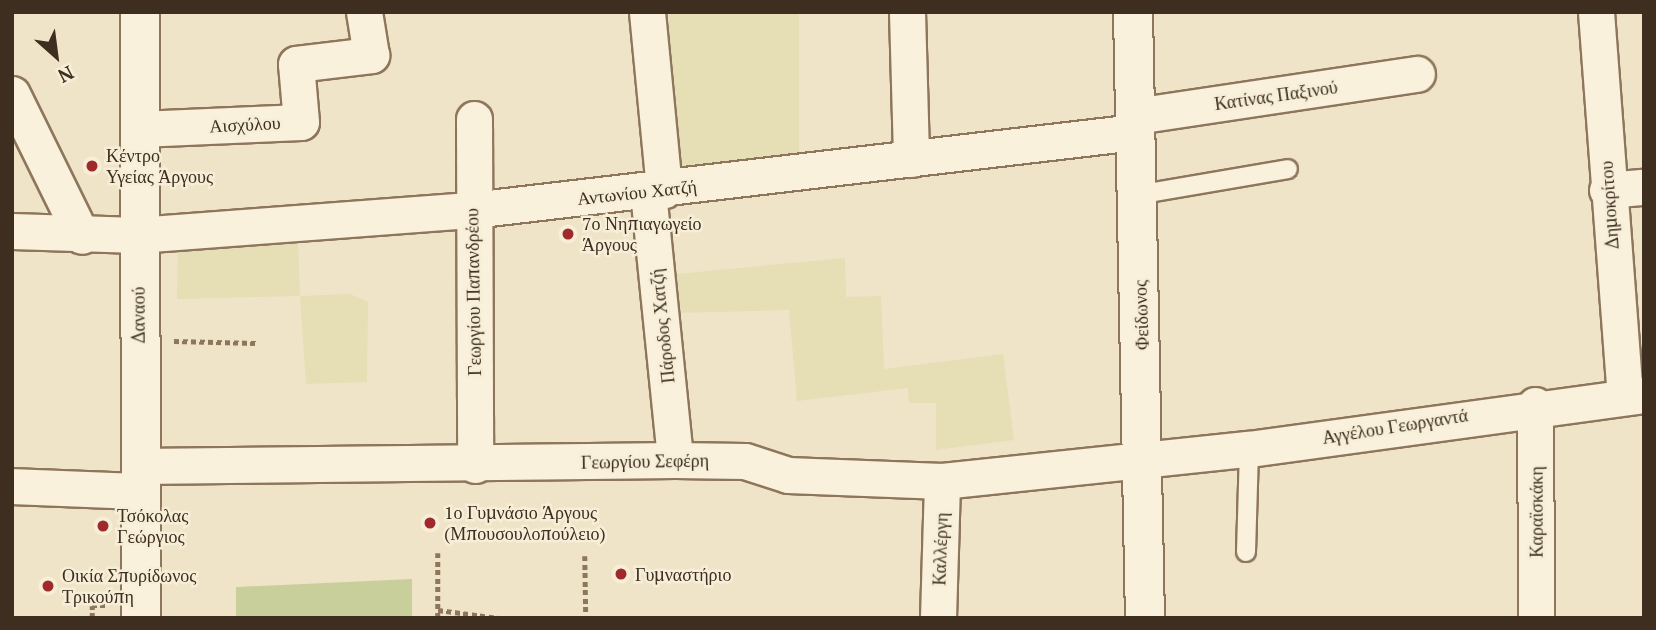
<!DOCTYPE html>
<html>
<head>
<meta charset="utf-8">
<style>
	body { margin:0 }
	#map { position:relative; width:1656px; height:630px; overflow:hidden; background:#f0e4c8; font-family:"PT Serif",serif }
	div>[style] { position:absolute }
	.farmland>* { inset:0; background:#e6deb5; transform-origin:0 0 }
	.green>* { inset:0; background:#c9cf9b }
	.path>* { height:4.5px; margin-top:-2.25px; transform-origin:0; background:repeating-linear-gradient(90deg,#8d765c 0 5px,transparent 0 8.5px) }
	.roads { filter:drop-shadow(2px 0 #8d765c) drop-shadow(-2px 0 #8d765c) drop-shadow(0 2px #8d765c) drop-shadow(0 -2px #8d765c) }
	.service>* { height:18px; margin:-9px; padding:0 9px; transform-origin:9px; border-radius:9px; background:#faf1dc }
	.minor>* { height:35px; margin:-17.5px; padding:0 17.5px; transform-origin:17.5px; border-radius:17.5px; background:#faf1dc }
	.secondary>* { height:38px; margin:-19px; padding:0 19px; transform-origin:19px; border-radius:19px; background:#faf1dc }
	.dots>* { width:19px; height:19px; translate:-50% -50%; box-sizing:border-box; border:4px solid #f7eed8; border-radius:50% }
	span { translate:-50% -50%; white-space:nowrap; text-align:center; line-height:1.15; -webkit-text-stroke:5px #f7eed8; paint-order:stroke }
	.street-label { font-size:18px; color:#3d2e20 }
	.poi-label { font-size:18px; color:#3d2e20 }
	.left { translate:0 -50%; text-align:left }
	.frame { position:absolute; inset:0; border:14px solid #3d2e20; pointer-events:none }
	.north { position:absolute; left:21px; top:21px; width:70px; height:70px; -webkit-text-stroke:5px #f7eed8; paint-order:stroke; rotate:152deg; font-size:19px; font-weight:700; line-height:28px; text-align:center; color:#3d2e20 }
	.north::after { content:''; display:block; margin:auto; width:24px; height:32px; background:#3d2e20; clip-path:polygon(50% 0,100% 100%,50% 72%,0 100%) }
</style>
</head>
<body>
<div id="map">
	<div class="farmland">
		<i style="left:669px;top:12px;width:130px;height:159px"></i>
		<i style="clip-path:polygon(298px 241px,300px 296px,350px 294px,368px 302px,367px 382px,306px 384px,300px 296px,177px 299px,178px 247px)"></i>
		<i style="clip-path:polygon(845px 258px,846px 297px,881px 296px,884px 369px,1003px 354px,1014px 440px,936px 450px,936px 403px,909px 403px,908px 388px,797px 401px,789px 310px,676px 313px,676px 274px)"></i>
	</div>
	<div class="green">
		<i style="clip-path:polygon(412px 579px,412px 618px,236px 618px,236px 587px)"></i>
	</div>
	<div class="path">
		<i style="left:174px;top:341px;width:84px;rotate:1.4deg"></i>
		<i style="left:438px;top:553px;width:65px;rotate:90deg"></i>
		<i style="left:585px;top:556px;width:62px;rotate:89.1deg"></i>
		<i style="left:438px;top:610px;width:63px;rotate:7.4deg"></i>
		<i style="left:92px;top:618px;width:12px;rotate:-90deg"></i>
		<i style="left:92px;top:606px;width:16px"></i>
	</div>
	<div class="roads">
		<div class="service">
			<i style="left:1136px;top:195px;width:154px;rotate:-9.7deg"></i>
			<i style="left:1246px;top:552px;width:103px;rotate:-88.3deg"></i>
		</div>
		<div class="minor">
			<i style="left:647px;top:12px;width:179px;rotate:84.5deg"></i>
			<i style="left:907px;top:12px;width:147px;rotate:88.4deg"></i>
			<i style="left:1596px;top:12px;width:386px;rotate:85.7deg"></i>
			<i style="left:12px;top:94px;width:158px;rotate:63.8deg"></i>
			<i style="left:1135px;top:116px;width:285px;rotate:-8.5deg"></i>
			<i style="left:474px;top:119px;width:346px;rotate:89.8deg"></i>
			<i style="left:139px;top:129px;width:162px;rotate:-2.5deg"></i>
			<i style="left:301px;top:122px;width:58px;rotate:-94.9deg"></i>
			<i style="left:296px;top:64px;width:76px;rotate:-6.8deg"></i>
			<i style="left:371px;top:55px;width:44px;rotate:-99.2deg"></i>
			<i style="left:1607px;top:190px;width:37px;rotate:-5deg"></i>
			<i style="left:648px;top:192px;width:269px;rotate:84.2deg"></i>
			<i style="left:12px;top:231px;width:126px;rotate:1.8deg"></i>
			<i style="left:138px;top:235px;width:335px;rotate:-4.3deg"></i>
			<i style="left:472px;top:210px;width:668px;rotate:-6.71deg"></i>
			<i style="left:1535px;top:405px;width:213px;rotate:89.7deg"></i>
			<i style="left:139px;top:466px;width:536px;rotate:-0.64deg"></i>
			<i style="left:675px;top:460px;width:70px;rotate:0.8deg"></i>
			<i style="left:745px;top:461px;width:45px;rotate:18deg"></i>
			<i style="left:788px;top:475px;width:154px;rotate:2.2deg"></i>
			<i style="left:942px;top:481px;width:309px;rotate:-6deg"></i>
			<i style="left:1249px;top:449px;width:399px;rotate:-7.8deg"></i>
			<i style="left:12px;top:486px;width:127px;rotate:2.3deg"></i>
			<i style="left:938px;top:618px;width:137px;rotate:-88.3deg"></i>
		</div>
		<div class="secondary">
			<i style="left:140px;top:12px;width:606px;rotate:89.91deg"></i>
			<i style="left:1133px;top:12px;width:606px;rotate:88.87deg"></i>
		</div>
	</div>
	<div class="dots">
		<i style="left:92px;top:166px;background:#9e2a2b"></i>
		<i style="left:568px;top:234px;background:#9e2a2b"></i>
		<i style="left:430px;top:523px;background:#9e2a2b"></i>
		<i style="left:103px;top:526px;background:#9e2a2b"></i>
		<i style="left:621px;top:574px;background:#9e2a2b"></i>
		<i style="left:48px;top:586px;background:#9e2a2b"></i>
	</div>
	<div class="street-label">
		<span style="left:1276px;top:95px;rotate:-8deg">Κατίνας Παξινού</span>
		<span style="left:245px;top:124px;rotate:-3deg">Αισχύλου</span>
		<span style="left:637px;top:192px;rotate:-6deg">Αντωνίου Χατζή</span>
		<span style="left:1609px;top:205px;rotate:-94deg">Δημοκρίτου</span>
		<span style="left:473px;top:292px;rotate:-91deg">Γεωργίου Παπανδρέου</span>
		<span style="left:138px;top:315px;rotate:-90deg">Δαναού</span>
		<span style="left:1141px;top:315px;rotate:-92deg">Φείδωνος</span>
		<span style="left:662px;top:326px;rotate:-96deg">Πάροδος Χατζή</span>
		<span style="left:1395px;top:426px;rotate:-9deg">Αγγέλου Γεωργαντά</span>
		<span style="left:645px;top:461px;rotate:-1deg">Γεωργίου Σεφέρη</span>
		<span style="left:1536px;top:512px;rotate:-90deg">Καραϊσκάκη</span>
		<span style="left:940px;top:549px;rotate:-88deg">Καλλέργη</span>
	</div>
	<div class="poi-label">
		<span class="left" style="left:106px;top:166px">Κέντρο<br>Υγείας Άργους</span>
		<span class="left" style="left:582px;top:234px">7ο Νηπιαγωγείο<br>Άργους</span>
		<span class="left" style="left:444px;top:523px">1ο Γυμνάσιο Άργους<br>(Μπουσουλοπούλειο)</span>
		<span class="left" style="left:117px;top:526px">Τσόκολας<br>Γεώργιος</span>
		<span class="left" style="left:635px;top:574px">Γυμναστήριο</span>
		<span class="left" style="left:62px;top:586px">Οικία Σπυρίδωνος<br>Τρικούπη</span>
	</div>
	<div class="frame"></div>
	<div class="north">N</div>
</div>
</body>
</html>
